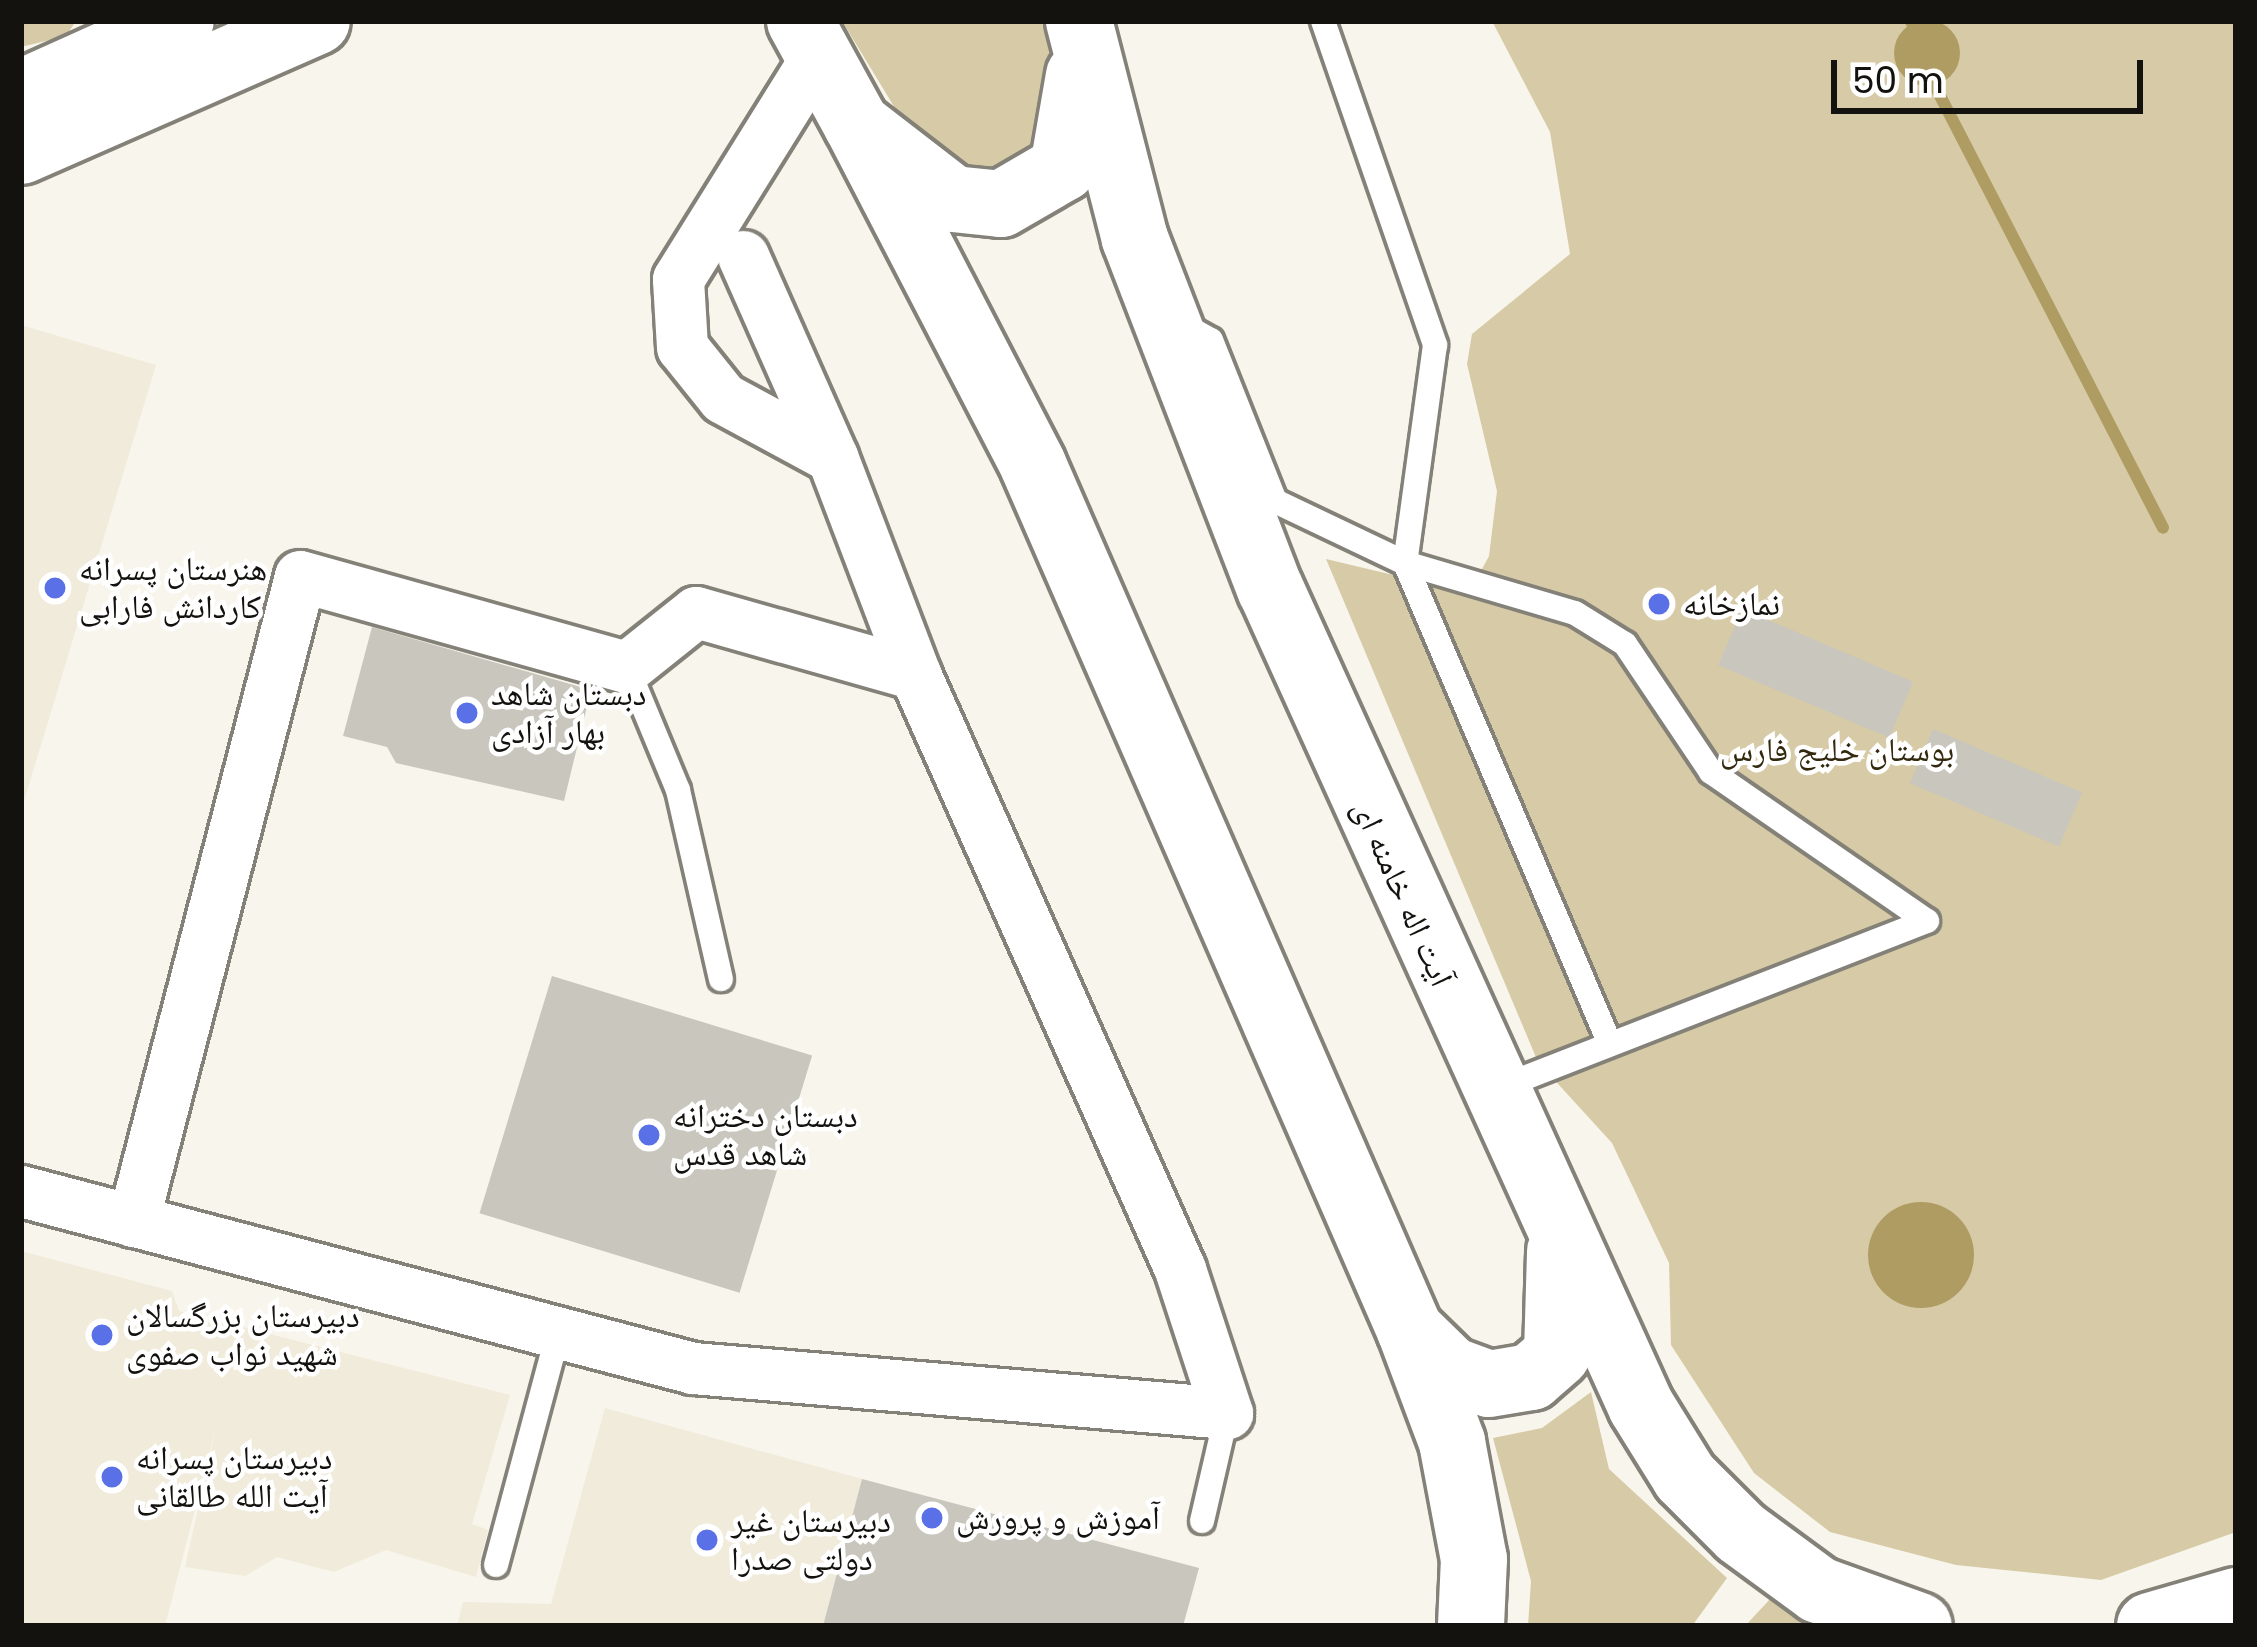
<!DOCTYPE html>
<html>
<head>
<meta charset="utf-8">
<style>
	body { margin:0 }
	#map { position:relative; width:2257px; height:1647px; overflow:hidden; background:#f8f5ec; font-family:Poppins,"Noto Naskh Arabic",sans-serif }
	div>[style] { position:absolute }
	.built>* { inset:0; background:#f0ebda }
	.green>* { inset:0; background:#d7caa6 }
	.water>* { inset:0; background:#af9c62 }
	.round { border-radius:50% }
	.stream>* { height:12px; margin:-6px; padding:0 6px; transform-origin:6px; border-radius:6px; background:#af9c62 }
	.building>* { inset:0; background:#c9c6bd; transform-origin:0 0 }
	.roads { filter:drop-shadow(3px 0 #848178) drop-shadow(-3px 0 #848178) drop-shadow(0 3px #848178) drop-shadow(0 -3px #848178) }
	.service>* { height:24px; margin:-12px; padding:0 12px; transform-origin:12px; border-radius:12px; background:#fff }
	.minor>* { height:51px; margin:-25.5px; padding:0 25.5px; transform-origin:25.5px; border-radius:25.5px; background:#fff }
	.secondary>* { height:66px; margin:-33px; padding:0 33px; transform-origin:33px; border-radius:33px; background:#fff }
	.motorway>* { height:66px; margin:-33px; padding:0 33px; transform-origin:33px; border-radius:33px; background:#fff }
	.dots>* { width:33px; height:33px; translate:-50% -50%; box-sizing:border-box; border:6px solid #fff; border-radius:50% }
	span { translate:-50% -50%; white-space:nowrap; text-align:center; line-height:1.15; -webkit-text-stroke:9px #fff; paint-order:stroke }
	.poi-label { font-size:33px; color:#13120f }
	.left { translate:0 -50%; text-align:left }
	.park-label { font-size:33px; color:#32290e }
	.street-label { font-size:33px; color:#13120f }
	.frame { position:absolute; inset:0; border:24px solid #13120f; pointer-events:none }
	.scale { position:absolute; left:1831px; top:60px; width:312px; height:54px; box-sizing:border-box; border:6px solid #13120f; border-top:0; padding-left:15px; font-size:36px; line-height:42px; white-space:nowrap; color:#13120f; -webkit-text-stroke:9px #fff; paint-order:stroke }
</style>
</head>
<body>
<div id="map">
	<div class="built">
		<i style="clip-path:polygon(21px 325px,156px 365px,21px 811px)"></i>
		<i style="clip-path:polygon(21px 1251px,172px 1291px,179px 1311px,510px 1395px,472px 1524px,488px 1530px,476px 1577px,386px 1550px,334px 1572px,277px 1557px,245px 1576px,185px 1567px,217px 1424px,165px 1626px,21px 1626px)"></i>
		<i style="clip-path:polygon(605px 1408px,862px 1479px,823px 1626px,457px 1626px,463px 1602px,551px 1604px)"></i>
	</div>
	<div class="green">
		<i style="clip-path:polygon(21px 21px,76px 21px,66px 36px,21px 47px)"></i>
		<i style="clip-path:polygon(842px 21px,1046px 21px,1057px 125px,1025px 164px,971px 171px,915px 141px)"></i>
		<i style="clip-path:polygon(1492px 21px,2236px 21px,2236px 1532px,2101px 1580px,1956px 1565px,1830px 1532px,1754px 1473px,1671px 1345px,1669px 1263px,1612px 1143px,1538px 1062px,1326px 559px,1469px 593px,1489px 556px,1497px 491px,1467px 364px,1472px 334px,1570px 254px,1550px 132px)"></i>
		<i style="clip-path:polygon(1591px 1392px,1609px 1469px,1727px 1578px,1692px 1626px,1528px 1626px,1531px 1581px,1493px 1438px,1542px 1428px)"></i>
		<i style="clip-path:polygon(1772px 1597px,1814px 1626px,1745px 1626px)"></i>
	</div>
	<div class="water">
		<i class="round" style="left:1894px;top:20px;width:66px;height:66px"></i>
		<i class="round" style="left:1868px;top:1202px;width:106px;height:106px"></i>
	</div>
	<div class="stream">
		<i style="left:1911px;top:21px;width:1px;rotate:90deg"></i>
		<i style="left:1935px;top:86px;width:497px;rotate:62.7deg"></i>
	</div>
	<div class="building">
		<i style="left:1742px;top:609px;width:186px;height:61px;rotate:23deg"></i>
		<i style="clip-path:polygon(372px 627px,591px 690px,564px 801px,396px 763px,387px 747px,343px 736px)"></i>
		<i style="left:1933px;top:729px;width:162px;height:59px;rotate:23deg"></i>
		<i style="left:552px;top:976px;width:272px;height:248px;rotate:17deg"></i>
		<i style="clip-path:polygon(862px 1479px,1199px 1568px,1183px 1626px,823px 1626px)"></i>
	</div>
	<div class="roads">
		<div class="service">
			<i style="left:1323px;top:21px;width:343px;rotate:70.9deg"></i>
			<i style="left:1435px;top:345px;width:220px;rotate:97.8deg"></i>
			<i style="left:1405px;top:563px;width:523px;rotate:66.92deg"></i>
			<i style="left:1180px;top:323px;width:35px;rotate:29deg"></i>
			<i style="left:1211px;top:340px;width:173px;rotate:68.3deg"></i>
			<i style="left:1275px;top:501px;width:144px;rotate:25.5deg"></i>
			<i style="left:1405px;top:563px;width:177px;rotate:16.4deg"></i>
			<i style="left:1575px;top:613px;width:59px;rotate:31.8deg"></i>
			<i style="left:1625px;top:644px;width:154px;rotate:56.1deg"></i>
			<i style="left:1711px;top:772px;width:262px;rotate:34.6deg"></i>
			<i style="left:1927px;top:921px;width:460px;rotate:158.7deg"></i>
			<i style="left:627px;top:667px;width:133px;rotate:67.5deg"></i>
			<i style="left:678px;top:790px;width:194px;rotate:77.2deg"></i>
			<i style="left:1202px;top:1521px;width:111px;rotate:-77deg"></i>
			<i style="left:496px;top:1565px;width:240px;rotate:-75deg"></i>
		</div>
		<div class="minor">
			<i style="left:743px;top:256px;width:220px;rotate:66.1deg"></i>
			<i style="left:21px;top:1191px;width:695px;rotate:14.76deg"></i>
			<i style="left:693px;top:1368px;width:536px;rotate:4.82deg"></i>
			<i style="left:1227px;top:1413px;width:151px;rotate:-108.1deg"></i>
			<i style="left:1180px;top:1269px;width:651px;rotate:-114.01deg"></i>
			<i style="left:915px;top:674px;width:232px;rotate:-110.9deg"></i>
			<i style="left:832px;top:457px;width:124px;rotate:-151.6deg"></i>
			<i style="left:723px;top:398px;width:65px;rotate:-128.8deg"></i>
			<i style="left:682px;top:347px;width:68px;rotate:-93.4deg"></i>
			<i style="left:678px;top:279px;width:265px;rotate:-58.1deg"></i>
			<i style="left:133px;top:1221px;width:666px;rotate:-75.48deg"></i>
			<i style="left:300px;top:576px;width:339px;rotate:15.6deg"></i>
			<i style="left:627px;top:667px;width:88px;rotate:-38.6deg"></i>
			<i style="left:696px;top:612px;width:228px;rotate:15.8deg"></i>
		</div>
		<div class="secondary">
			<i style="left:800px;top:21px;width:119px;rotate:61.3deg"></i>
			<i style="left:857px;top:125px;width:121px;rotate:37.6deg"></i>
			<i style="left:953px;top:199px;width:48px;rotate:5.9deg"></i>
			<i style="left:1001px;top:204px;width:72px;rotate:-30.1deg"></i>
			<i style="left:1063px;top:168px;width:94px;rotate:-80.2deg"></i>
			<i style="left:1079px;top:21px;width:225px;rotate:75.6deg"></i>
			<i style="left:1135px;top:239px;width:374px;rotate:68.9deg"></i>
			<i style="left:1270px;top:588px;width:898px;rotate:65.6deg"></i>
			<i style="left:1641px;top:1406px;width:84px;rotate:58.2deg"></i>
			<i style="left:1685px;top:1477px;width:79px;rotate:45deg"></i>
			<i style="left:1741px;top:1533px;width:97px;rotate:36.2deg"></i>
			<i style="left:1819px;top:1590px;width:106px;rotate:19.8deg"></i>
			<i style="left:21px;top:93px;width:175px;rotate:-24.2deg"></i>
			<i style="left:855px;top:121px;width:387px;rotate:62.6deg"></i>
			<i style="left:1033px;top:465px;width:944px;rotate:66.45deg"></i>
			<i style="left:1410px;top:1330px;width:120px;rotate:69.4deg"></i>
			<i style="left:1452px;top:1442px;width:119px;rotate:79.4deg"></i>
			<i style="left:1474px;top:1559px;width:67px;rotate:92.6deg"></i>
			<i style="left:21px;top:151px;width:323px;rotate:-23.7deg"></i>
			<i style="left:1410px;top:1330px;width:57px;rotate:44.3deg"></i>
			<i style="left:1451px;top:1370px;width:40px;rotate:20.2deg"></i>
			<i style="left:1489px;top:1384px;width:43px;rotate:-9.5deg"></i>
			<i style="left:1531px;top:1377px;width:35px;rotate:-41deg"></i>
			<i style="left:1557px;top:1354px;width:103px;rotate:-88.3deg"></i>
			<i style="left:2150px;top:1626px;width:90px;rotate:-16.2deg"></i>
		</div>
		<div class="motorway">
			<i style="left:2207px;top:1626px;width:31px;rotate:-22deg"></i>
		</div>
	</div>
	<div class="dots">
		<i style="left:55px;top:588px;background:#5970e6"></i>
		<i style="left:1659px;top:604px;background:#5970e6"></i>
		<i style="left:467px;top:713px;background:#5970e6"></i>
		<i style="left:649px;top:1135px;background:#5970e6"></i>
		<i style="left:102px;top:1335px;background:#5970e6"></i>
		<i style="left:112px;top:1477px;background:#5970e6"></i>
		<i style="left:932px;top:1518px;background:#5970e6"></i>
		<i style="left:707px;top:1540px;background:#5970e6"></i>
	</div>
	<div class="poi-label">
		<span class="left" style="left:79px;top:588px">هنرستان پسرانه<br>کاردانش فارابی</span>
		<span class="left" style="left:1683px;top:604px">نمازخانه</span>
		<span class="left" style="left:491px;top:713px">دبستان شاهد<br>بهار آزادی</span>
		<span class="left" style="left:673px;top:1135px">دبستان دخترانه<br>شاهد قدس</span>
		<span class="left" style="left:126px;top:1335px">دبیرستان بزرگسالان<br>شهید نواب صفوی</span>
		<span class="left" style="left:136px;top:1477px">دبیرستان پسرانه<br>آیت الله طالقانی</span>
		<span class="left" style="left:956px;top:1518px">آموزش و پرورش</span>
		<span class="left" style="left:731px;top:1540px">دبیرستان غیر<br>دولتی صدرا</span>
	</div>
	<div class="park-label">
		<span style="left:1837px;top:750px">بوستان خلیج فارس</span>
	</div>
	<div class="street-label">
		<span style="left:1403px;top:893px;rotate:66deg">آیت اله خامنه ای</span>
	</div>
	<div class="frame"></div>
	<div class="scale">50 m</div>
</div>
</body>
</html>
